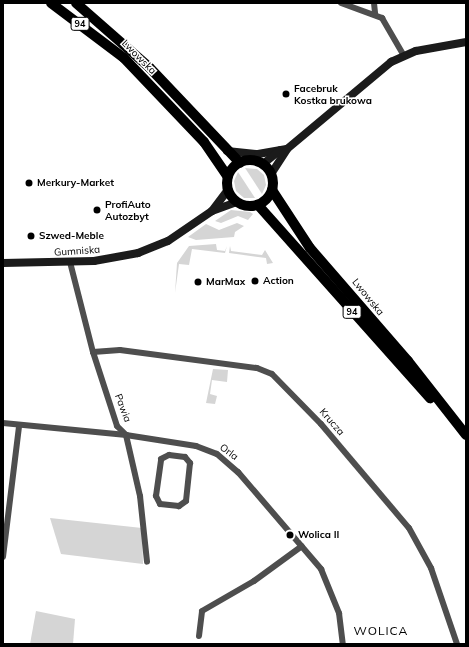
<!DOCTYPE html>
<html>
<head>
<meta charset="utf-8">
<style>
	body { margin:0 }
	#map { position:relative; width:469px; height:647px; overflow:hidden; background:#fff; font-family:Mulish,sans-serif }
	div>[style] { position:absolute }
	.green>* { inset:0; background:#d5d5d5 }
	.street>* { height:6px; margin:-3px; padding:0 3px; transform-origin:3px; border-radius:3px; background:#4e4e4e }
	.secondary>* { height:8px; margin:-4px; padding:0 4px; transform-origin:4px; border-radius:4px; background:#1b1b1b }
	.primary>* { height:10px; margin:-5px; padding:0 5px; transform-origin:5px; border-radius:5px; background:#000 }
	.primary>.ring { margin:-5px; padding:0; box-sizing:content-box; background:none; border:10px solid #000; border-radius:50% }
	.dots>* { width:11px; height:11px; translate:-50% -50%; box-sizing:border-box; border:2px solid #fff; border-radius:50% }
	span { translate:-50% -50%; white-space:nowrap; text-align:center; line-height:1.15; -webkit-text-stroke:3px #fff; paint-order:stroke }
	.shield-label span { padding:1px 3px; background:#fff; border:1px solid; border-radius:3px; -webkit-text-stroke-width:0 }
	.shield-label { font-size:9px; color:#000; font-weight:700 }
	.street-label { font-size:10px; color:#000 }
	.poi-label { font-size:10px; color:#000; font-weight:700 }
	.left { translate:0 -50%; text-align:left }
	.quarter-label { font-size:12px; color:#000; letter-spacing:1px }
	.frame { position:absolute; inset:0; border:4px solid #000; pointer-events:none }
</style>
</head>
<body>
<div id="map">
	<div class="green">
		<i style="clip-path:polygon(245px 168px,257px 169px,264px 175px,266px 185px,262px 194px)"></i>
		<i style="clip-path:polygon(238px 172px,255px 198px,244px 198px,236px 191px,234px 181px)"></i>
		<i style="clip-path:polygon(231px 210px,250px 212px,253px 214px,248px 220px,238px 216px,221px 223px,215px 221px)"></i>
		<i style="clip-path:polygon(237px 223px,244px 226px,235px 232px,234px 237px,196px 240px,188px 237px,206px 224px,219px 230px)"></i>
		<i style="clip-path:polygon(216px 244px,217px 250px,225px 251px,227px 246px,225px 253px,192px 249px,189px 265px,179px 264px,175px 293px,177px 263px,189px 246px)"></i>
		<i style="clip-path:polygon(230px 246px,231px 251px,262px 255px,265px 250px,273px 263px,267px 264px,266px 258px,229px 253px)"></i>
		<i style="clip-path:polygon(213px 369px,228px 370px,227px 382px,212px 380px,210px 394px,217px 396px,215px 404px,206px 403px)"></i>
		<i style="clip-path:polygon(50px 518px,142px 528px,143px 564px,61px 554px)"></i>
		<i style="clip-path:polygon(36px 611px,75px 619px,73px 644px,30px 644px)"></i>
	</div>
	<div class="street">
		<i style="left:341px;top:3px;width:44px;rotate:20.1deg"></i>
		<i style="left:382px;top:18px;width:44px;rotate:59.9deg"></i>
		<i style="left:374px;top:3px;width:10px;rotate:84deg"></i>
		<i style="left:70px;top:262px;width:93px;rotate:75.7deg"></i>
		<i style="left:93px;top:352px;width:78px;rotate:72deg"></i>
		<i style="left:117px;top:426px;width:13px;rotate:45deg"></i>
		<i style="left:126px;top:435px;width:63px;rotate:77.1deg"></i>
		<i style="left:140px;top:496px;width:66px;rotate:83.9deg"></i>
		<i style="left:93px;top:352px;width:27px;rotate:-4deg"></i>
		<i style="left:120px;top:350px;width:138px;rotate:7.5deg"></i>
		<i style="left:257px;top:368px;width:16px;rotate:22deg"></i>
		<i style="left:272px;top:374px;width:70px;rotate:45.6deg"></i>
		<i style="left:321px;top:424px;width:136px;rotate:49.8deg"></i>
		<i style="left:409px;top:528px;width:46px;rotate:61.2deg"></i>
		<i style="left:431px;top:568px;width:80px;rotate:71.1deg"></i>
		<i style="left:3px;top:423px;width:124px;rotate:5.6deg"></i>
		<i style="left:126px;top:435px;width:71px;rotate:8.9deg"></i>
		<i style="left:196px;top:446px;width:22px;rotate:21deg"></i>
		<i style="left:217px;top:454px;width:28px;rotate:41deg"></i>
		<i style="left:238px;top:472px;width:128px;rotate:49.4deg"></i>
		<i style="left:321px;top:569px;width:48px;rotate:67.8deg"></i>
		<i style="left:339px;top:613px;width:31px;rotate:83deg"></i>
		<i style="left:169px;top:455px;width:16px;rotate:7deg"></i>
		<i style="left:185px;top:457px;width:8px;rotate:50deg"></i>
		<i style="left:190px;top:463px;width:38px;rotate:96deg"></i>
		<i style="left:186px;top:501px;width:9px;rotate:144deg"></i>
		<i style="left:179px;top:506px;width:19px;rotate:-174deg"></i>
		<i style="left:160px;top:504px;width:9px;rotate:-117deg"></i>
		<i style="left:156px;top:496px;width:37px;rotate:-82deg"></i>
		<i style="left:161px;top:459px;width:9px;rotate:-27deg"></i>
		<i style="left:3px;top:557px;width:132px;rotate:-83deg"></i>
		<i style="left:199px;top:636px;width:25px;rotate:-83deg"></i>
		<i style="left:202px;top:611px;width:60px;rotate:-30deg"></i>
		<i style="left:254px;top:581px;width:59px;rotate:-36.1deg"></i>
	</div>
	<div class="secondary">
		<i style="left:227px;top:151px;width:31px;rotate:6deg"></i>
		<i style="left:258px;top:154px;width:29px;rotate:-10deg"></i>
		<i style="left:287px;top:149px;width:136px;rotate:-39.9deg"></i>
		<i style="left:391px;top:62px;width:27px;rotate:-24deg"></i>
		<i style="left:416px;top:51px;width:51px;rotate:-10.2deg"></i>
		<i style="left:263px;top:164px;width:22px;rotate:-39deg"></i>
		<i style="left:271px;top:174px;width:30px;rotate:-57deg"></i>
		<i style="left:212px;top:211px;width:26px;rotate:-53deg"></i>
		<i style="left:3px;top:263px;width:91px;rotate:-1.3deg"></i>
		<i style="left:94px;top:261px;width:45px;rotate:-10.3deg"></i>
		<i style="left:138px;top:253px;width:32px;rotate:-22deg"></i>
		<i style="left:168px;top:241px;width:53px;rotate:-34.3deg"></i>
		<i style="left:212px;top:211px;width:27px;rotate:-20deg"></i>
	</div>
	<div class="primary">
		<i style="left:51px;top:3px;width:91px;rotate:37deg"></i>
		<i style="left:124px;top:58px;width:116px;rotate:46.4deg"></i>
		<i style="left:204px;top:142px;width:42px;rotate:55.6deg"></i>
		<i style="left:76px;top:3px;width:97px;rotate:41.2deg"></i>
		<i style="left:149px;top:67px;width:132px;rotate:46.5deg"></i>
		<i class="ring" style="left:227px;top:160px;width:36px;height:36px"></i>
		<i style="left:272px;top:190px;width:69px;rotate:56.8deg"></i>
		<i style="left:310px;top:248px;width:150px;rotate:49.1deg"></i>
		<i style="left:408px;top:361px;width:94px;rotate:51.9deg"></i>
		<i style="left:258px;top:205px;width:259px;rotate:48.3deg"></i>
	</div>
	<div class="dots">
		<i style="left:286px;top:94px;background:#000"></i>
		<i style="left:29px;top:183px;background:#000"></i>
		<i style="left:97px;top:210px;background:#000"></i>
		<i style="left:31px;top:236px;background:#000"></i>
		<i style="left:255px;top:281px;background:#000"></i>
		<i style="left:198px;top:282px;background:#000"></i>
		<i style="left:290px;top:535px;background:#000"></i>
	</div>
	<div class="shield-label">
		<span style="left:80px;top:24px">94</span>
		<span style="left:352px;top:312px">94</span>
	</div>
	<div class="street-label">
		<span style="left:139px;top:57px;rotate:45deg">Lwowska</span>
		<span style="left:77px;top:251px;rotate:-4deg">Gumniska</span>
		<span style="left:368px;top:297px;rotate:51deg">Lwowska</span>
		<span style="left:123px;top:408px;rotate:69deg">Pawia</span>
		<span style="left:332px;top:422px;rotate:49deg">Krucza</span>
		<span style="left:229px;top:452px;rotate:36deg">Orla</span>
	</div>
	<div class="poi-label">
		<span class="left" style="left:294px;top:94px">Facebruk<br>Kostka brukowa</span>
		<span class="left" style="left:37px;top:183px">Merkury-Market</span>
		<span class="left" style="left:105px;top:210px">ProfiAuto<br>Autozbyt</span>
		<span class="left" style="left:39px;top:236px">Szwed-Meble</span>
		<span class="left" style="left:263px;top:281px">Action</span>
		<span class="left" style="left:206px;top:282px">MarMax</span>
		<span class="left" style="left:298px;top:535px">Wolica II</span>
	</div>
	<div class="quarter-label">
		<span style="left:381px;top:631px">WOLICA</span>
	</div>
	<div class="frame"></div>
</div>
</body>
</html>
